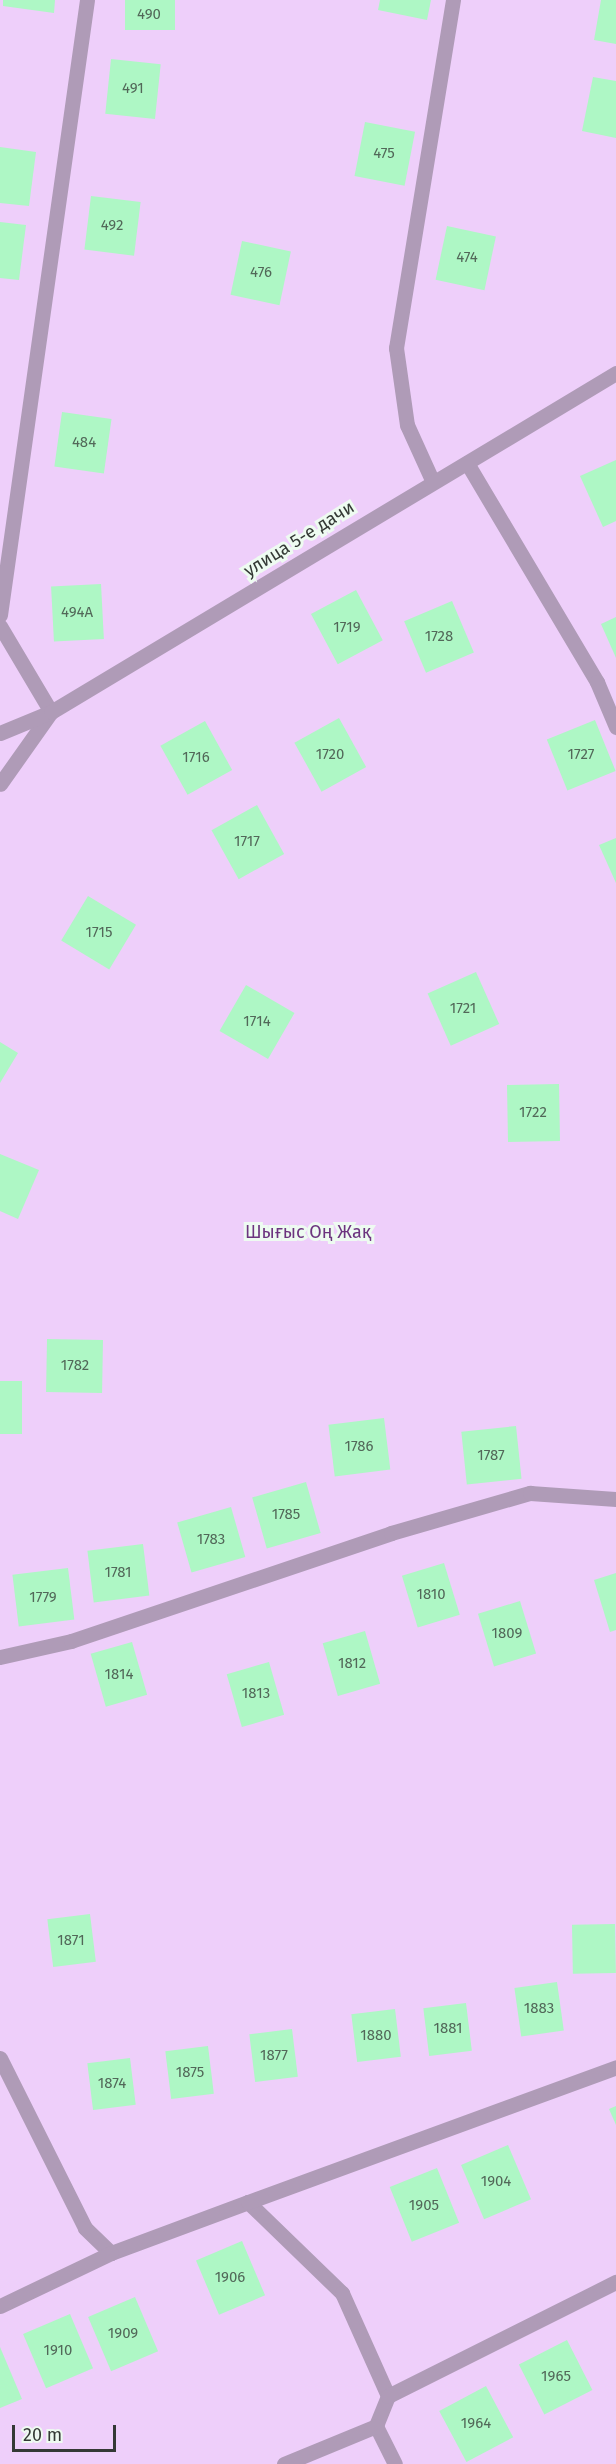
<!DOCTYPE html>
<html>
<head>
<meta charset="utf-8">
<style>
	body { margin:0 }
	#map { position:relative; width:616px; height:2464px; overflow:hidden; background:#eefbf1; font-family:"Fira Sans",sans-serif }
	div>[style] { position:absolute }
	.green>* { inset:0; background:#eecffa; transform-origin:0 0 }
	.building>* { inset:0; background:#aef7c5; transform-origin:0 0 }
	.minor>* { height:15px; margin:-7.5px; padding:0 7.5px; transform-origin:7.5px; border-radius:7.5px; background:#af9bb7 }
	span { translate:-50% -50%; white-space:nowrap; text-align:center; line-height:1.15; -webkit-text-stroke:6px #eefbf1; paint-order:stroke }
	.number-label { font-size:15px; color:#526859 }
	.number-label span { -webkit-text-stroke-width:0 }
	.street-label { font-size:18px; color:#343935 }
	.park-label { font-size:18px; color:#6c347f }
	.scale { position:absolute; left:12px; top:2425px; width:104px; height:27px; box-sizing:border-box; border:3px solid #343935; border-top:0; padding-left:8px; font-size:18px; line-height:21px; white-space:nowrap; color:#343935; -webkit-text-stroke:4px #eefbf1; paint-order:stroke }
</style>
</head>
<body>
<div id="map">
	<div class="green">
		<i style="left:0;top:0;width:616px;height:2464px"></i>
	</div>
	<div class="building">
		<i style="clip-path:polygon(3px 0,55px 0,54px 13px,3px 6px)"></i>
		<i style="left:125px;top:0;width:50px;height:30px"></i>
		<i style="clip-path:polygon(380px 0,431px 0,427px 20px,378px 10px)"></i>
		<i style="clip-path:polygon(601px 0,616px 0,616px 44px,594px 40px)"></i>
		<i style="left:111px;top:59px;width:50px;height:55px;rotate:6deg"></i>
		<i style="clip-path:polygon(593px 77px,616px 81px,616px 138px,582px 131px)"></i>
		<i style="left:365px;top:122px;width:51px;height:55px;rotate:11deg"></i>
		<i style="clip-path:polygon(0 147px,36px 152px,29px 206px,0 203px)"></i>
		<i style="left:91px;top:196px;width:50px;height:54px;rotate:7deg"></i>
		<i style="clip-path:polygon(0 222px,26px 225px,19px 280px,0 278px)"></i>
		<i style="left:447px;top:226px;width:50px;height:55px;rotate:12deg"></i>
		<i style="left:242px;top:241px;width:50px;height:55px;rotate:12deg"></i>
		<i style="left:62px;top:412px;width:50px;height:55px;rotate:8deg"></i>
		<i style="clip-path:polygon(616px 460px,616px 521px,603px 527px,580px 476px)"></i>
		<i style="left:101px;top:584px;width:55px;height:50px;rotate:87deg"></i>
		<i style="left:356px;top:590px;width:57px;height:51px;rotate:62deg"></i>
		<i style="left:452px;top:601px;width:56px;height:52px;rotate:67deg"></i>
		<i style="clip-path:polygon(616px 617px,616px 658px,601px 624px)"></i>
		<i style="left:339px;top:718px;width:56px;height:51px;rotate:61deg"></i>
		<i style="left:595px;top:720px;width:55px;height:52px;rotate:68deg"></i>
		<i style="left:205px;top:721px;width:56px;height:51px;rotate:61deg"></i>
		<i style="left:257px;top:805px;width:56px;height:52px;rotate:61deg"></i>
		<i style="clip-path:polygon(616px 838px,616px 883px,599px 845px)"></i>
		<i style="left:88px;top:896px;width:56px;height:52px;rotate:31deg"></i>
		<i style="left:476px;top:972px;width:57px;height:53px;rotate:66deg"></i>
		<i style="left:246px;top:985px;width:56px;height:53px;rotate:30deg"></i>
		<i style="clip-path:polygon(0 1042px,18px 1053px,0 1083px)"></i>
		<i style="left:559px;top:1084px;width:57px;height:52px;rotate:89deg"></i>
		<i style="clip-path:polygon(0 1154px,39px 1170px,18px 1219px,0 1211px)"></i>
		<i style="left:47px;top:1339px;width:56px;height:53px;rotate:1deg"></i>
		<i style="left:0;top:1381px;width:22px;height:53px"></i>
		<i style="left:384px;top:1418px;width:52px;height:56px;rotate:83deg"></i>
		<i style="left:516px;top:1426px;width:53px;height:55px;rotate:84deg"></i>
		<i style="left:306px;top:1482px;width:53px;height:56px;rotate:74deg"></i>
		<i style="left:231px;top:1507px;width:52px;height:56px;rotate:74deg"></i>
		<i style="left:143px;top:1544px;width:52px;height:56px;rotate:83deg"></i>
		<i style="left:444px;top:1563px;width:54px;height:44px;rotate:73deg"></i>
		<i style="left:68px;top:1568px;width:52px;height:56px;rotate:83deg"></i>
		<i style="clip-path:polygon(616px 1573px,616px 1630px,610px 1632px,594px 1580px)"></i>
		<i style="left:520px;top:1601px;width:55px;height:44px;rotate:73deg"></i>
		<i style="left:365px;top:1631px;width:55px;height:44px;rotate:74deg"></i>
		<i style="left:132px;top:1642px;width:55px;height:43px;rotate:74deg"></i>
		<i style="left:269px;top:1662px;width:55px;height:44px;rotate:74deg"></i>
		<i style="left:90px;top:1914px;width:48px;height:43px;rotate:83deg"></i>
		<i style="left:615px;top:1924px;width:49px;height:43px;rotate:89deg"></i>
		<i style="left:557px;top:1982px;width:49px;height:43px;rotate:82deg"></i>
		<i style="left:466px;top:2003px;width:48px;height:43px;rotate:83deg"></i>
		<i style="left:395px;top:2009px;width:48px;height:44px;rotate:83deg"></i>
		<i style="left:292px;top:2029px;width:48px;height:43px;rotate:83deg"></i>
		<i style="left:208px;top:2046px;width:48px;height:43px;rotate:83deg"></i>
		<i style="left:130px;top:2058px;width:47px;height:43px;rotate:83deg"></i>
		<i style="clip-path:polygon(616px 2106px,616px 2125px,609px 2109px)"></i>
		<i style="left:508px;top:2145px;width:59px;height:51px;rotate:67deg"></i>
		<i style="left:437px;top:2168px;width:59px;height:51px;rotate:68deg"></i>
		<i style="left:242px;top:2241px;width:59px;height:50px;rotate:67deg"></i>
		<i style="left:135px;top:2297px;width:59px;height:51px;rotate:67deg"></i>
		<i style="left:70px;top:2314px;width:59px;height:51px;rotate:67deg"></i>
		<i style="left:567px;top:2340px;width:56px;height:54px;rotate:63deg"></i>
		<i style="clip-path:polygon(0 2347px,22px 2399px,0 2408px)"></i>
		<i style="left:486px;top:2386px;width:58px;height:53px;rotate:62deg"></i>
	</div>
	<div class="minor">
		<i style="left:467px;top:463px;width:255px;rotate:59.3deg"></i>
		<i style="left:597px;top:682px;width:49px;rotate:67.1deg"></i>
		<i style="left:432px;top:480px;width:60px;rotate:-114.4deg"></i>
		<i style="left:407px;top:425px;width:78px;rotate:-98.1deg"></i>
		<i style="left:396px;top:348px;width:353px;rotate:-80.7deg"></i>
		<i style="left:0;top:615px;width:621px;rotate:-81.95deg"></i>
		<i style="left:0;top:626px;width:100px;rotate:59.3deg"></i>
		<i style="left:51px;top:712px;width:88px;rotate:125.3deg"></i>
		<i style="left:0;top:733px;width:55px;rotate:-22.4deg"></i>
		<i style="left:51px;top:712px;width:659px;rotate:-30.96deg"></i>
		<i style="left:0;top:1657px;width:73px;rotate:-12.7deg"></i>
		<i style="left:71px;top:1641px;width:338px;rotate:-18.6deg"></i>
		<i style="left:391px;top:1533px;width:145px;rotate:-16.1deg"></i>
		<i style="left:530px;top:1493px;width:86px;rotate:4deg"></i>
		<i style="left:0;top:2058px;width:190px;rotate:63.4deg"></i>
		<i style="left:85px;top:2228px;width:36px;rotate:44deg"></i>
		<i style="left:111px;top:2253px;width:146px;rotate:-20.4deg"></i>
		<i style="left:248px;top:2202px;width:131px;rotate:44.1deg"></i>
		<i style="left:342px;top:2293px;width:113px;rotate:65.9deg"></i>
		<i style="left:388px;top:2396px;width:32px;rotate:112deg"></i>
		<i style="left:376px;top:2426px;width:42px;rotate:63.4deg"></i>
		<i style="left:248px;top:2202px;width:392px;rotate:-20.1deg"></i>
		<i style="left:0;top:2306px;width:123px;rotate:-25.5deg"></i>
		<i style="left:388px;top:2396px;width:255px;rotate:-26.6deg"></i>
		<i style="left:284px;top:2464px;width:100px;rotate:-22.4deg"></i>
	</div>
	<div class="number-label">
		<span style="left:149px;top:15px">490</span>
		<span style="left:133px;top:89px">491</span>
		<span style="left:384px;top:154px">475</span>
		<span style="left:112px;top:226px">492</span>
		<span style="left:467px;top:258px">474</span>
		<span style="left:261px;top:273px">476</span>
		<span style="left:84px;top:443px">484</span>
		<span style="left:77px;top:613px">494А</span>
		<span style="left:347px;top:628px">1719</span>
		<span style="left:439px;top:637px">1728</span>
		<span style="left:330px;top:755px">1720</span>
		<span style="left:581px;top:755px">1727</span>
		<span style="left:196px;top:758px">1716</span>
		<span style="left:247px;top:842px">1717</span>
		<span style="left:99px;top:933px">1715</span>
		<span style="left:463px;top:1009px">1721</span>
		<span style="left:257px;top:1022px">1714</span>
		<span style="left:533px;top:1113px">1722</span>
		<span style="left:75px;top:1366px">1782</span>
		<span style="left:359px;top:1447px">1786</span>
		<span style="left:491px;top:1456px">1787</span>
		<span style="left:286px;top:1515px">1785</span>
		<span style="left:211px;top:1540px">1783</span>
		<span style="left:118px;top:1573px">1781</span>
		<span style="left:431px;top:1595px">1810</span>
		<span style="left:43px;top:1598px">1779</span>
		<span style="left:507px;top:1634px">1809</span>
		<span style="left:352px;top:1664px">1812</span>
		<span style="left:119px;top:1675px">1814</span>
		<span style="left:256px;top:1694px">1813</span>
		<span style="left:71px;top:1941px">1871</span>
		<span style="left:539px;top:2009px">1883</span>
		<span style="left:448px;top:2029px">1881</span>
		<span style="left:376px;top:2036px">1880</span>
		<span style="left:274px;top:2056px">1877</span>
		<span style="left:190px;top:2073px">1875</span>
		<span style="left:112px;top:2084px">1874</span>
		<span style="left:496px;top:2182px">1904</span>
		<span style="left:424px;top:2206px">1905</span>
		<span style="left:230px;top:2278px">1906</span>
		<span style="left:123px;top:2334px">1909</span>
		<span style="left:58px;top:2351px">1910</span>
		<span style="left:556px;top:2377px">1965</span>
		<span style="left:476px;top:2424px">1964</span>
	</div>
	<div class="street-label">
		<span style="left:299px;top:539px;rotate:-32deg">улица 5-е дачи</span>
	</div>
	<div class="park-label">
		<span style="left:308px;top:1232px">Шығыс Оң Жақ</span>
	</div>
	<div class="scale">20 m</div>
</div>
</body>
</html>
